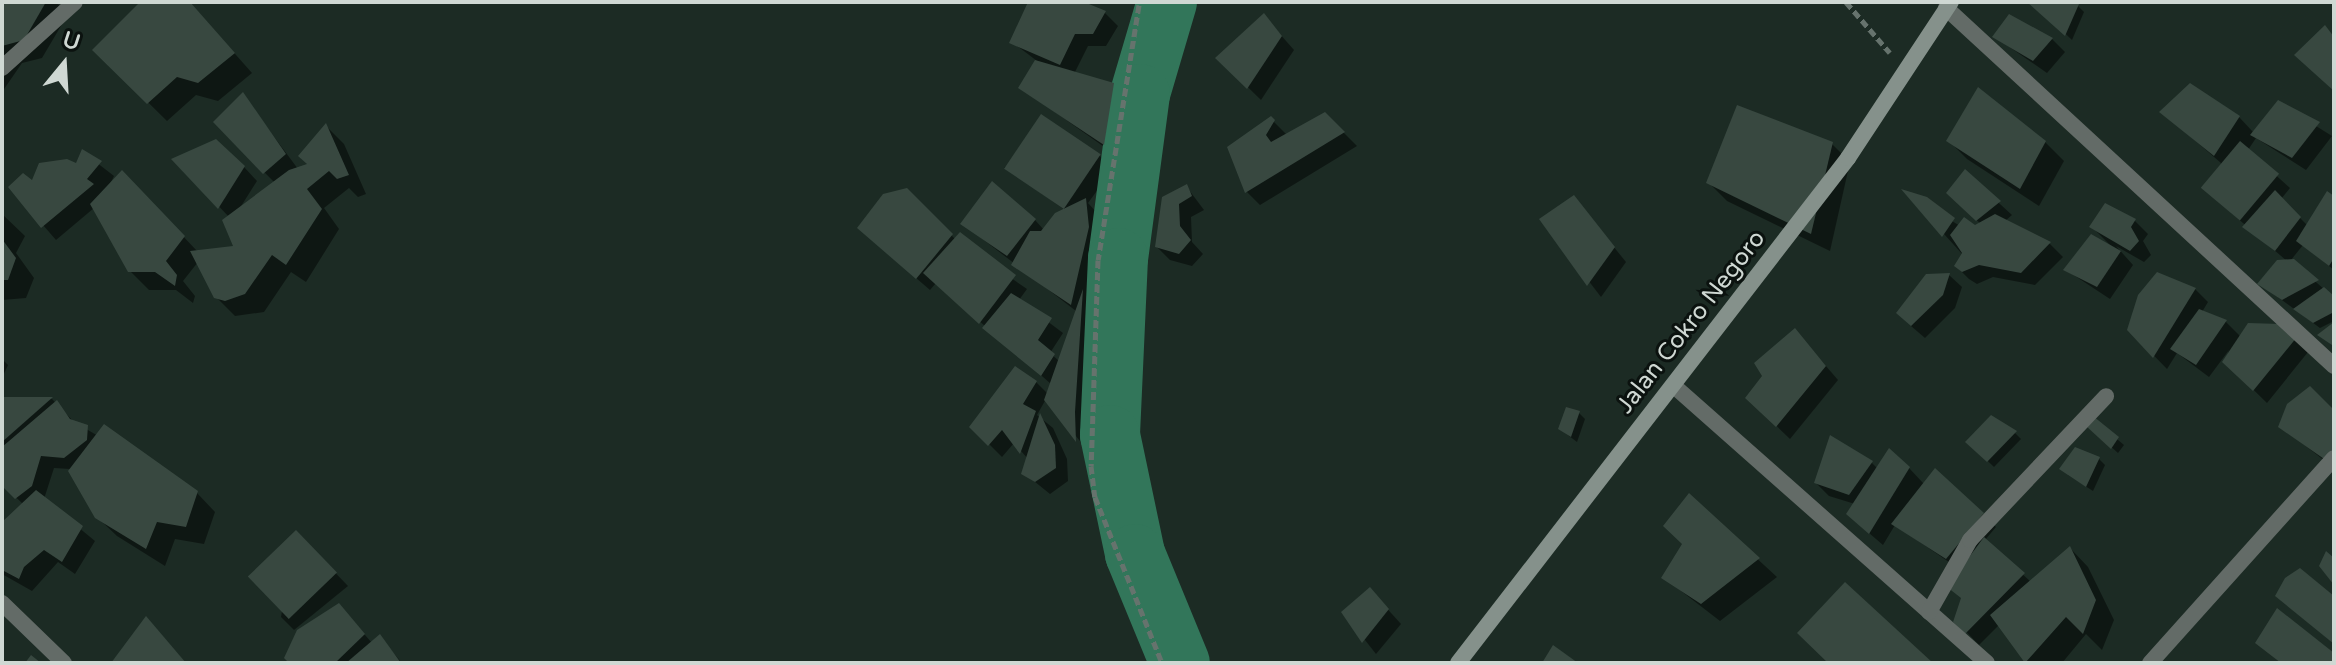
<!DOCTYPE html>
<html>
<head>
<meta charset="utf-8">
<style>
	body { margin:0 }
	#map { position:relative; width:2336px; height:665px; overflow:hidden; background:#1c2b24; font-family:"Varela Round",sans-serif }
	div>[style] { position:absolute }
	.shadow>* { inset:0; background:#0007 }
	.river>* { height:60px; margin:-30px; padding:0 30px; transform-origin:30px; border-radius:30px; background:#32765a }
	.building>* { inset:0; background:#384840; transform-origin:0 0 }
	.path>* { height:5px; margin-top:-2.5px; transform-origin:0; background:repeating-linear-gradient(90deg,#66736d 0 8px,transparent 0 12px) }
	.street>* { height:16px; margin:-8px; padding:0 8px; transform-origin:8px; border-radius:8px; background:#636b67 }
	.secondary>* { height:16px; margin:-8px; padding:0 8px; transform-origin:8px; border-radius:8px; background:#85918b }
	span { translate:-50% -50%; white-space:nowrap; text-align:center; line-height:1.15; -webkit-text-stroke:6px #0b120f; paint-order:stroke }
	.street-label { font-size:24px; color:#cfd8d3 }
	.frame { position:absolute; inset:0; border:4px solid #cfd8d3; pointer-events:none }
	.north { position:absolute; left:24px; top:24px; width:80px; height:80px; -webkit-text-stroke:6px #0b120f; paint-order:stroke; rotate:18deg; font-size:22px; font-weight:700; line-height:32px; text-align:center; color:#cfd8d3 }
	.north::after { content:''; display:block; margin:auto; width:28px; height:36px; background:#cfd8d3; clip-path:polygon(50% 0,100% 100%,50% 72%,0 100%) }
</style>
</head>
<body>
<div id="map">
	<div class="shadow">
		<i style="clip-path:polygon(2px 2px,56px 2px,68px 14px,42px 58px,22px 63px,2px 92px)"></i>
		<i style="clip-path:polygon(143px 2px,189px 2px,252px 73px,218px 101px,196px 95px,167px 121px,95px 50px)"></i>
		<i style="clip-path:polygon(1030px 2px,1079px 2px,1105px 13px,1118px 26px,1106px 46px,1088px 46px,1074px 74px,1112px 85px,1126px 98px,1117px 156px,1021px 88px,1037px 61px,1012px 42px)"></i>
		<i style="clip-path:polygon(2032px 2px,2078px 6px,2084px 12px,2072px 40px)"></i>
		<i style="clip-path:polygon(1264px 16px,1294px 50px,1261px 100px,1218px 58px)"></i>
		<i style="clip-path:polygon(1995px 37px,2052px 39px,2065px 52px,2047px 73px)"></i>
		<i style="clip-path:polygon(243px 95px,298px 169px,310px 164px,326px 126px,344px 144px,366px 194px,358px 197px,349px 188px,324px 208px,339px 229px,306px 282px,291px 272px,264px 312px,235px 316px,216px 297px,198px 262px,183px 281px,195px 296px,193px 303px,176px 290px,149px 290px,130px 271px,94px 208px,56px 240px,10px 187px,77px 166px,83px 152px,114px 176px,109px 186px,140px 191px,198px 252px,236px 247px,229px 217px,175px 160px,244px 167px,257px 181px,238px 211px,275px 183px,215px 122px)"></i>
		<i style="clip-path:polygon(2279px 103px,2332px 136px,2306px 170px,2256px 138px,2248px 150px,2290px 188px,2281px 199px,2308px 226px,2334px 199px,2334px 270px,2303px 245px,2291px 260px,2334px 298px,2334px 321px,2320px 328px,2259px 283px,2288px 262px,2213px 197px,2221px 163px,2162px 112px,2239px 117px,2254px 133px)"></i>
		<i style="clip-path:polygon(1325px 114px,1357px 146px,1260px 205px,1247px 192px,1230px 148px,1271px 119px,1287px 135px)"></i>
		<i style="clip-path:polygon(1948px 140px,2045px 142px,2064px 161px,2039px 206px,1967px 159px)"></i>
		<i style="clip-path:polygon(1832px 144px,1850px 162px,1830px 251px,1727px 201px,1708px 182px)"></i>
		<i style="clip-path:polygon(1100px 156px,1113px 169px,1088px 203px,1098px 214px,1102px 241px,1088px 298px,1095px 305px,1088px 451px,1046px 399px,1037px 415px,1053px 428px,1067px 459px,1068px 481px,1050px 494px,1024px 473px,1028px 459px,1014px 443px,1002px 457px,972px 427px,1036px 382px,1048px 394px,1051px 384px,936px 283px,930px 290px,872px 240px,906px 190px,956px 240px,1027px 289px,1019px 300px,1063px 333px,1050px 353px,1059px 361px,1076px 311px,963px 224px,1035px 220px,1044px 230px,1065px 210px,1004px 167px)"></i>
		<i style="clip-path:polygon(1965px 172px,2012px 215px,2005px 221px,2050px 244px,2063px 257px,2035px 285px,1993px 277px,1977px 284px,1969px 279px,1956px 266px,1963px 255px,1907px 193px,1960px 226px,1974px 228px,1981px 224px,1961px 206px)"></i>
		<i style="clip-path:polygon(1186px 186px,1204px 210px,1191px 217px,1192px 242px,1203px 254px,1192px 266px,1170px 260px,1157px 247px)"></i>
		<i style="clip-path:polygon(1574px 198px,1626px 262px,1601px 297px,1542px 220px)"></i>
		<i style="clip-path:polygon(2px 214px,25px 236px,16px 253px,34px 278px,26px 298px,2px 300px)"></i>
		<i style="clip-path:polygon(2135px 221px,2148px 234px,2143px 241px,2151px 255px,2144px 262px,2116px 246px,2133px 265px,2110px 299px,2066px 270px,2111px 246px,2092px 227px)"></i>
		<i style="clip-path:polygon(1949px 275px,1962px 287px,1955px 308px,1925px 338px,1911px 326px)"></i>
		<i style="clip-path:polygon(2195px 289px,2208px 302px,2202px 312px,2226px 322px,2241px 337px,2280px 326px,2308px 352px,2267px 403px,2225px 362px,2229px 350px,2209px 377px,2177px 353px,2167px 369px,2129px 330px)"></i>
		<i style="clip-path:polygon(1807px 344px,1838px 380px,1790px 439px,1761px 411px)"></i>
		<i style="clip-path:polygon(2px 359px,8px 365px,2px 378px)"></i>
		<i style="clip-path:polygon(2px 399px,52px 399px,74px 422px,197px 493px,215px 512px,204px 544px,175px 539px,165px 566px,117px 536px,97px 517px,70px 469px,54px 468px,44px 499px,95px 541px,75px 574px,58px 562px,32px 591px,2px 574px,2px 525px,23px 504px,2px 484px)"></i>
		<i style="clip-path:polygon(1579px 413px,1585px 419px,1577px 442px,1560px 429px)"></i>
		<i style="clip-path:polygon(2334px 413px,2334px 468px,2280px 426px)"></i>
		<i style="clip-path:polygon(2093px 419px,2124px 445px,2118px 453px,2088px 426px)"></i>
		<i style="clip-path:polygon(2015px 433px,2021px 439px,1994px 467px,1968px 442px)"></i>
		<i style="clip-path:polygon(2099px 459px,2105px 465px,2093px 491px,2068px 475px)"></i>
		<i style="clip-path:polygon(1872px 463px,1878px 469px,1909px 468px,1924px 484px,1983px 514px,1996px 527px,1985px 540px,2031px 582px,2070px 548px,2088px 567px,2114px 620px,2102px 650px,2086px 634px,2062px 663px,2028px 663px,1999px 625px,1979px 645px,1956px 621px,1963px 600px,1962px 571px,1895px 525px,1883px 545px,1862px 527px,1855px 504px,1829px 496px,1816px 483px)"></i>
		<i style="clip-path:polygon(1689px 496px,1777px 577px,1720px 621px,1663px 577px,1684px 545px)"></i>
		<i style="clip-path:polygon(296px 532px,348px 586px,294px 630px,281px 617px)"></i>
		<i style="clip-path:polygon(1382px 603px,1401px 624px,1376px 654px,1343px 612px)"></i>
		<i style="clip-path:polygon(351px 619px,372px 643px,380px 637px,402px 663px,291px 663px)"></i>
	</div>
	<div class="river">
		<i style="left:1167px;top:2px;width:96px;rotate:106.4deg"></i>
		<i style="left:1140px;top:94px;width:165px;rotate:97.6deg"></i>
		<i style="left:1118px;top:258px;width:177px;rotate:92.6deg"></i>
		<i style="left:1110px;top:435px;width:122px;rotate:78.1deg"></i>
		<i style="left:1135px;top:554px;width:118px;rotate:67.6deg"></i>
	</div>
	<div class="building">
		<i style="clip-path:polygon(2px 2px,46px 2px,24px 40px,2px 46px)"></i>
		<i style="clip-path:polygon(140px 2px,190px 2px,235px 53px,198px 83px,177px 77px,147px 104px,92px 50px)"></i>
		<i style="clip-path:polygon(1028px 2px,1084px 2px,1106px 11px,1093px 34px,1075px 34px,1060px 65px,1009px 43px)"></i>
		<i style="clip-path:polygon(2027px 2px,2071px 2px,2079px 4px,2065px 36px)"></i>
		<i style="clip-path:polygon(1264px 13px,1282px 36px,1247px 89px,1215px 58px)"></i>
		<i style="clip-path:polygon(2009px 14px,2053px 38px,2033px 61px,1992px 37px)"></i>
		<i style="clip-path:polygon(2325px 25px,2334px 37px,2334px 91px,2294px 55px)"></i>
		<i style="clip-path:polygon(1035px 60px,1114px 83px,1104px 145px,1018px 88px)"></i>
		<i style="clip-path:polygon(2190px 83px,2240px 116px,2214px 156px,2159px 112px)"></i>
		<i style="clip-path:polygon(1978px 87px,2046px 141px,2020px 189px,1946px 141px)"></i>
		<i style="clip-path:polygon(243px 92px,286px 154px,263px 174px,213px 122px)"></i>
		<i style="clip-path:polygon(2278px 100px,2320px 122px,2292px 158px,2250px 135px)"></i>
		<i style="clip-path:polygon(1737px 105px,1833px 142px,1811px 234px,1706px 183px)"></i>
		<i style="clip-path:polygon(1325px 112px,1345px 132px,1245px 193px,1227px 147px,1271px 116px,1275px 120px,1266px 135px,1271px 142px)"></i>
		<i style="left:1041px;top:114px;width:72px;height:66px;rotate:34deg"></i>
		<i style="clip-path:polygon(326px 123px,349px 175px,337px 179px,329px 171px,307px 189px,322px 209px,286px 265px,272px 255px,245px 294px,225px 301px,214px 298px,190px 251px,233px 246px,222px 220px,289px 170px,307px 164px,298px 156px)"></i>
		<i style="clip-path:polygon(216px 139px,245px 166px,218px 209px,171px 159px)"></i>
		<i style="left:2240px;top:141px;width:51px;height:61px;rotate:40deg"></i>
		<i style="clip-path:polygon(82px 149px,102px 161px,87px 179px,94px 184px,41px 228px,8px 187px,23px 173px,32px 180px,39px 163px,67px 159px,76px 163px)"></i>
		<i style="clip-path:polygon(1965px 169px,2001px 201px,1976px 221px,1946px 193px)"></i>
		<i style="clip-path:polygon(122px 170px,185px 236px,166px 261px,177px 275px,175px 286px,155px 272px,128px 272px,90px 204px)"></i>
		<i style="clip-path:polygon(992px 181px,1036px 219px,1007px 256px,960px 224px)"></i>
		<i style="clip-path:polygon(1187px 184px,1192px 196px,1179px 204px,1180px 226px,1191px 240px,1179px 254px,1155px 247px,1162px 197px)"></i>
		<i style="clip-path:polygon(907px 188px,953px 234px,916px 279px,857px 228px,883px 194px)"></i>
		<i style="clip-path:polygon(1901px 189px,1927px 197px,1955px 218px,1942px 237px)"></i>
		<i style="clip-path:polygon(2275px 190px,2301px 217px,2275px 251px,2242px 227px)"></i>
		<i style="clip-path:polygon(2327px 191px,2334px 196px,2334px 258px,2329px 266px,2296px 241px)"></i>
		<i style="clip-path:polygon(1574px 195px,1615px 247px,1587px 286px,1539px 219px)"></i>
		<i style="clip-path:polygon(1086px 198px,1089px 227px,1071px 305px,1011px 265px,1030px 231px,1041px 231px,1055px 213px)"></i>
		<i style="clip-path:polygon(2105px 203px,2136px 219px,2131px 227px,2139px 241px,2130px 251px,2089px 227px)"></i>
		<i style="clip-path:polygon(1995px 214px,2051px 242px,2021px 273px,1979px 265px,1962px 272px,1954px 266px,1962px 253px,1950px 235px,1964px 217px,1975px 225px)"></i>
		<i style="clip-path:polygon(960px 232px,1016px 275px,979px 324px,923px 273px)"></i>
		<i style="clip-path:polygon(2091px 234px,2121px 251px,2097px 287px,2063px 270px)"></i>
		<i style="clip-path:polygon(2px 239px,16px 258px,8px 280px,2px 280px)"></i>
		<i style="clip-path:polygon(2294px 259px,2319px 280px,2282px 300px,2257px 284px,2277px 260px)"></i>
		<i style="clip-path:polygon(2157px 272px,2196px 288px,2153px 358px,2127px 330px,2138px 295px)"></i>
		<i style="clip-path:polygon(1950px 273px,1943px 295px,1911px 326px,1896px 313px,1926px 274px)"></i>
		<i style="clip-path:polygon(2324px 287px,2334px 296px,2334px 312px,2313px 323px,2293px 309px)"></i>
		<i style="clip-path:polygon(1083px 289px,1075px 412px,1076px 442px,1044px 400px)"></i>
		<i style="clip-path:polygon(1011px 293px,1052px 318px,1038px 340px,1055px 354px,1041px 376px,982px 328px)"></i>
		<i style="clip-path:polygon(2199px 309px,2227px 320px,2196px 365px,2170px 349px)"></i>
		<i style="clip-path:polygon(2334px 322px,2334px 343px,2332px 345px,2317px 335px)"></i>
		<i style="clip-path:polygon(2248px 323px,2280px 324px,2297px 337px,2253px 391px,2222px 362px)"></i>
		<i style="clip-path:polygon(1795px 328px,1826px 366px,1776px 427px,1745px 398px,1762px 376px,1754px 363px)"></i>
		<i style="clip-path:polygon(1015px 366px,1037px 381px,1023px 404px,1036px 411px,1020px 454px,1002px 430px,988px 446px,969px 427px)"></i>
		<i style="clip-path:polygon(2310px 386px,2334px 410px,2334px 451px,2327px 461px,2278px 427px,2287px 404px)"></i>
		<i style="clip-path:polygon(2px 397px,53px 397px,2px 442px)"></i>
		<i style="clip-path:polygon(57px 400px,70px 419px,88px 425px,87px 440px,64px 458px,41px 456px,32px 486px,15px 499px,2px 486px,2px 447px)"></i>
		<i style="clip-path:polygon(1566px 407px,1580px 411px,1571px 437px,1558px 429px)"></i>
		<i style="clip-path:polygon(1040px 413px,1055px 445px,1056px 468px,1035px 482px,1021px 474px)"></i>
		<i style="clip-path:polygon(1991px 415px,2017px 431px,1987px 462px,1965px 442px)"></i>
		<i style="clip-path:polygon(2093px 416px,2119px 437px,2111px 449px,2086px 426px)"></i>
		<i style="clip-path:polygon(104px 424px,198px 491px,186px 527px,157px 522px,146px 549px,95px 518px,68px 471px)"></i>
		<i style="clip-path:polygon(1830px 435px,1873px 461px,1849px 495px,1814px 483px)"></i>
		<i style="clip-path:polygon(2075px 447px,2100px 457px,2086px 487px,2059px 469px)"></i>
		<i style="clip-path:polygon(1889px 448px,1910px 467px,1869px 534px,1846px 514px)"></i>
		<i style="clip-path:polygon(1935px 468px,1984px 513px,1946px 559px,1891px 524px)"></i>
		<i style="clip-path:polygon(36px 490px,83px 526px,62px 562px,44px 550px,24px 567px,19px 579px,2px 570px,2px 522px)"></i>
		<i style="clip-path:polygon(1689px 493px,1760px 558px,1701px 604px,1661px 578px,1682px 544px,1663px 526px)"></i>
		<i style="left:296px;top:530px;width:59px;height:67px;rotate:46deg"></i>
		<i style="clip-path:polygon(1984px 537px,2025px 573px,1965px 634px,1953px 622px,1961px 598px,1947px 587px)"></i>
		<i style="clip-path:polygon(2070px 546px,2096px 600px,2083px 634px,2066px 617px,2025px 663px,1990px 615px)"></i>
		<i style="clip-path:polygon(2326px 551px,2334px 558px,2334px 585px,2319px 566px)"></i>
		<i style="clip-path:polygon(2300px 568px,2334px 596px,2334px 644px,2275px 596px,2285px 578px)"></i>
		<i style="clip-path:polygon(1845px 582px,1933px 663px,1828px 663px,1797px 633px)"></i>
		<i style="clip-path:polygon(1370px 587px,1389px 609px,1362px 643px,1341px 612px)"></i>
		<i style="clip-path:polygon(339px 603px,365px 634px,335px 663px,289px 663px,284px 658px,297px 630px)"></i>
		<i style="clip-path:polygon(2277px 608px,2334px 653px,2334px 663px,2281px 663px,2255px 643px)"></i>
		<i style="clip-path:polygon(146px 616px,186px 663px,111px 663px)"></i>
		<i style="clip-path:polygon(380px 634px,401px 663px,346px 663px)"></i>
		<i style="clip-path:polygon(1553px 645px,1578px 663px,1542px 663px)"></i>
		<i style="clip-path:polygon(31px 655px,41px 663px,25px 663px)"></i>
	</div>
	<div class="path">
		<i style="left:1846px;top:2px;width:67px;rotate:49.2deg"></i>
		<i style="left:1139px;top:5px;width:258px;rotate:99.1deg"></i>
		<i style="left:1098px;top:260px;width:206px;rotate:91.9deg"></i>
		<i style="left:1091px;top:466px;width:31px;rotate:83deg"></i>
		<i style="left:1095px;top:497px;width:179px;rotate:68deg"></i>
	</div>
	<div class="street">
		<i style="left:1946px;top:8px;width:528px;rotate:42.7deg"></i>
		<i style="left:2px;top:68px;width:98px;rotate:-42.1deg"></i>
		<i style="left:1674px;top:386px;width:418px;rotate:41.5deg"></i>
		<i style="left:2px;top:603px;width:86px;rotate:44.1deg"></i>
		<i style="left:1929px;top:612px;width:83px;rotate:-60.3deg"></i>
		<i style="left:1970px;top:540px;width:198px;rotate:-46.6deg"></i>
		<i style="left:2150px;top:663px;width:275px;rotate:-48.1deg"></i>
	</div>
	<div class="secondary">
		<i style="left:1458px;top:663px;width:638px;rotate:-52.32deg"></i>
		<i style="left:1848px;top:158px;width:187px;rotate:-56.6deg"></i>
	</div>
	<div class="street-label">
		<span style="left:1691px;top:322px;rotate:-52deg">Jalan Cokro Negoro</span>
	</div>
	<div class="frame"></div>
	<div class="north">U</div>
</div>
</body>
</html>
